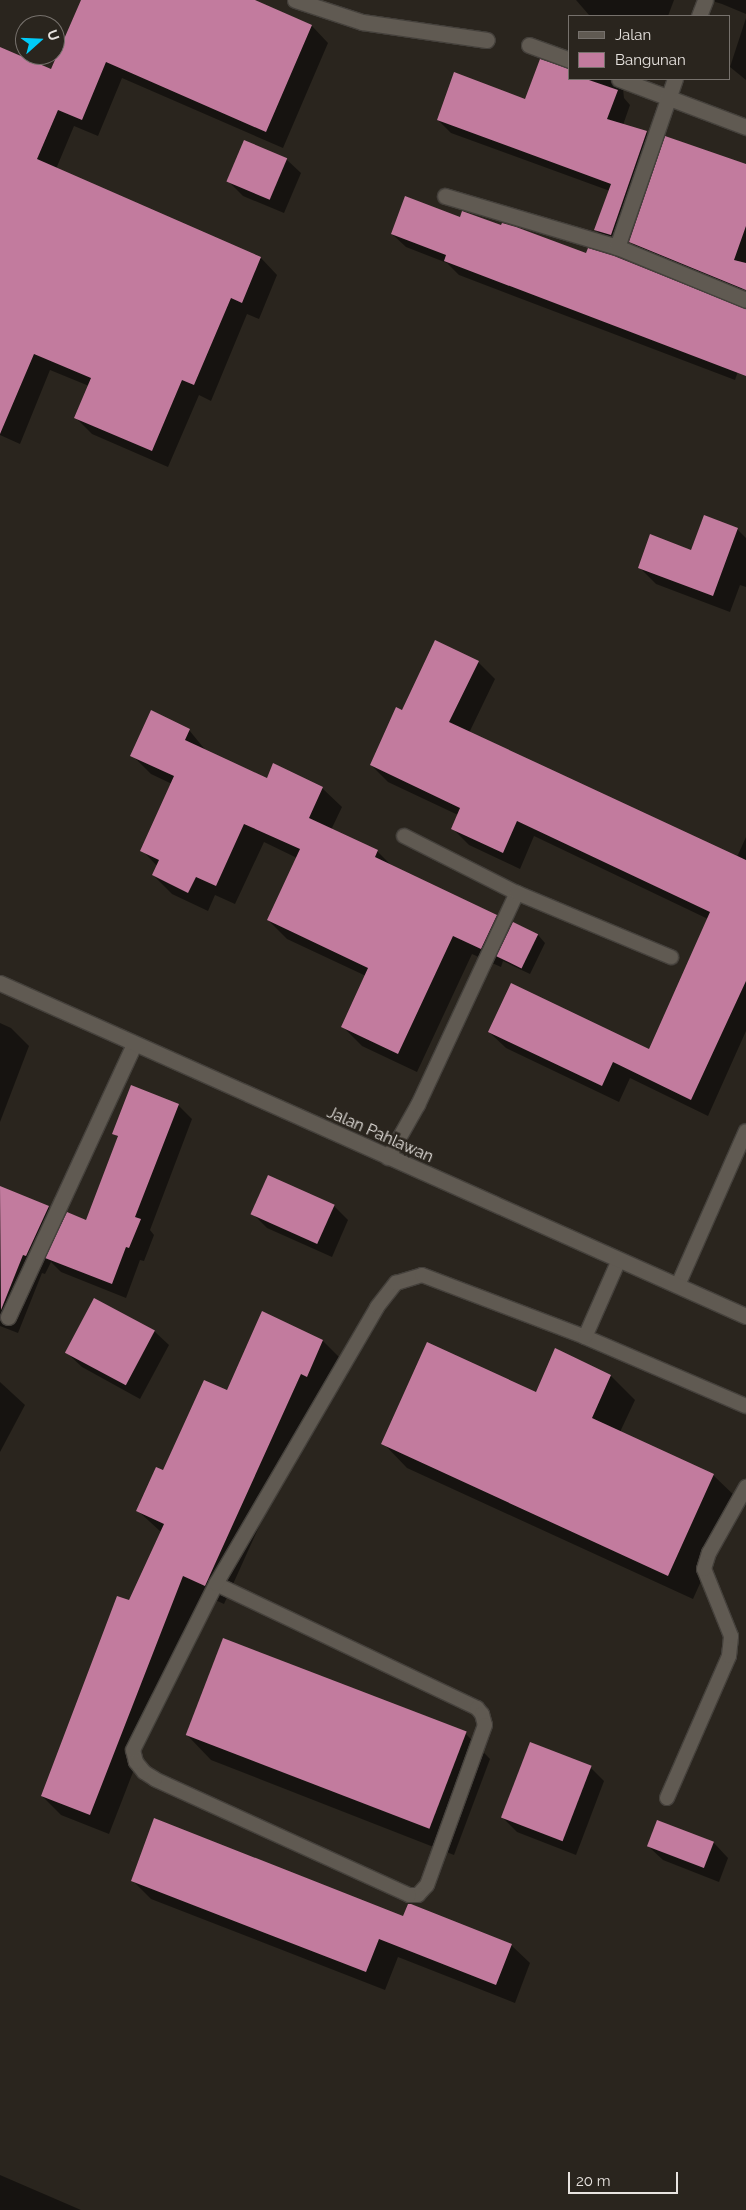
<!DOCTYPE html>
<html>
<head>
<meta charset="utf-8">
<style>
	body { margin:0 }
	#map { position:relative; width:746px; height:2210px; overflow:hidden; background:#2a251e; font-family:Raleway,sans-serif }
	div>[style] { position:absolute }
	.shadow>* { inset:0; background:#0007 }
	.building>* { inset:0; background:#c27b9e; transform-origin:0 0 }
	.roads { filter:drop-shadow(1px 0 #45413c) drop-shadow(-1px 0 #45413c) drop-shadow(0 1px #45413c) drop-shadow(0 -1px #45413c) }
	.lane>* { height:14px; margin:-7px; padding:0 7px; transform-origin:7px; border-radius:7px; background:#605a52 }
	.street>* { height:15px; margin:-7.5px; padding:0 7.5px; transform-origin:7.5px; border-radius:7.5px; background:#605a52 }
	.secondary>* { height:15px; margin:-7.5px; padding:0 7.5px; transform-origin:7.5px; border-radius:7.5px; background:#605a52 }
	span { translate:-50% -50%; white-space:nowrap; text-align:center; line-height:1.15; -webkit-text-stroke:5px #2a251e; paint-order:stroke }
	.street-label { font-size:16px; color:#e8e4e0 }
	.legend { position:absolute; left:568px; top:15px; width:162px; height:65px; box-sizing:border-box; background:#2a251e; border:1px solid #76716c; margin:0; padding:6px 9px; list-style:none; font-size:15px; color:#e8e4e0 }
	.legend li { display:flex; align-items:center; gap:10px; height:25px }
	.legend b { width:25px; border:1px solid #76716c }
	.north { position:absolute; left:15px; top:15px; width:50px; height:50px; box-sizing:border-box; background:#2a251e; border:1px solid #76716c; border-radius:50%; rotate:70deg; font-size:14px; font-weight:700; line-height:20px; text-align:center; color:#e8e4e0 }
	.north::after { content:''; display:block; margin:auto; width:18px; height:22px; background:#00cbf9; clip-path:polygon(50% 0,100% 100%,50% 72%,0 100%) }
	.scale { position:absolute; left:568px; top:2172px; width:110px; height:22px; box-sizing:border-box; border:2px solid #e8e4e0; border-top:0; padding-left:6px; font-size:15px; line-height:18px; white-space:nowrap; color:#e8e4e0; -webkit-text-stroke:4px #2a251e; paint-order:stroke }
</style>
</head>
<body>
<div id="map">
	<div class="shadow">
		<i style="clip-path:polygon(82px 0,251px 0,312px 26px,328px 43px,283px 148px,122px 78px,98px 136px,74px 126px,56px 169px,261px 258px,277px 275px,259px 319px,247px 314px,211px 401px,199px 395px,168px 467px,92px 434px,76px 418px,89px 386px,50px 370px,20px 444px,0 435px,0 48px,52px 71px)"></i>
		<i style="clip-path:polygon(576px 0,674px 0,668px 16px,594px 16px,589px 15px)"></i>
		<i style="clip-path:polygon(709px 0,746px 0,746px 14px,722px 4px)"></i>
		<i style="clip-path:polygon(746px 18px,746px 80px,730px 67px)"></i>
		<i style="clip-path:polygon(570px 79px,638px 79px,623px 89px,624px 98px,630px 105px,623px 125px,646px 132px,660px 145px,624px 248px,609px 243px,596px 230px,610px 191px,451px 133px,438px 120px,526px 101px)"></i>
		<i style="clip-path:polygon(286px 159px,301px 173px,284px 213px,243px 196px,228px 181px)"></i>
		<i style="clip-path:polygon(746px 166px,746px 279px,740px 295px,644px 256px,630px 241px)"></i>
		<i style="clip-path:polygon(392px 234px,746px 326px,746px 348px,735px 380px,459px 275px,447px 263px,406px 247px)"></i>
		<i style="clip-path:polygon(737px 529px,746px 538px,746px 587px,740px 585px,730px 612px,656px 584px,639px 567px,692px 552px)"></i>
		<i style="clip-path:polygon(478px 662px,495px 679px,469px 733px,737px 857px,746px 837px,746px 1031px,708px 1116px,630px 1078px,619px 1102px,506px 1048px,489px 1032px,650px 1050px,708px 919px,534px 836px,520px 869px,469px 845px,452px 828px,458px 815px,388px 782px,371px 765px,403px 712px)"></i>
		<i style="clip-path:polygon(189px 730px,207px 752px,267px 780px,322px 788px,342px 807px,331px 830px,377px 851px,392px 866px,496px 916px,511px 930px,514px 924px,538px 935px,545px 943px,530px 974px,503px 961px,501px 967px,472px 954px,417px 1072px,362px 1046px,343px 1027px,366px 976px,287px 939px,268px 920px,297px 858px,264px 842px,235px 904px,215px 895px,208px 911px,172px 894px,153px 875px,157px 866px,142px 850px,172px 784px,151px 774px,132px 755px)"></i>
		<i style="clip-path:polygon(0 1023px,11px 1028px,29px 1046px,0 1122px)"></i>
		<i style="clip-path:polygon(178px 1105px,192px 1119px,150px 1230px,154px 1235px,144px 1261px,140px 1260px,126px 1298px,61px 1272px,51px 1262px,45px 1274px,42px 1273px,18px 1333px,0 1326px,0 1187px,48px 1207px,64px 1222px,87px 1222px,119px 1138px,114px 1133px)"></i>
		<i style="clip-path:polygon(334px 1206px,348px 1220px,332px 1257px,267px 1228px,253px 1214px)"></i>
		<i style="clip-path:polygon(263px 1313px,323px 1341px,342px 1360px,320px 1392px,224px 1604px,202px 1594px,109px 1834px,61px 1815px,42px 1796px,161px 1532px,138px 1511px,227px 1391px)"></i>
		<i style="clip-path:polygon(154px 1331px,169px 1345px,140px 1399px,82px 1367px,67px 1353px)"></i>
		<i style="clip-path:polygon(611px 1376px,635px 1400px,620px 1432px,713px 1475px,738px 1499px,693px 1599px,407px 1468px,383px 1443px,537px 1394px)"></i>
		<i style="clip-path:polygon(0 1382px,25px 1405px,0 1452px)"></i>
		<i style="clip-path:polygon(224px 1639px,466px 1734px,490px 1759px,454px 1855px,211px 1760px,187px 1735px)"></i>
		<i style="clip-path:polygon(590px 1767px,604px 1781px,576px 1855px,517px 1832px,503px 1818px)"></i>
		<i style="clip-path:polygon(658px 1821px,714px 1843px,728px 1858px,719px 1882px,663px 1860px,648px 1846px)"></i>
		<i style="clip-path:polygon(132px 1880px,404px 1918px,511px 1945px,530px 1963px,515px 2003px,398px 1957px,385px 1990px,151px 1899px)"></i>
		<i style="clip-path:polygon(0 2175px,81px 2210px,0 2210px)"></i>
	</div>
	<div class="building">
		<i style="clip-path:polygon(81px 0,255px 0,312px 25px,266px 132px,106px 62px,82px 120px,58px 110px,37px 159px,261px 257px,242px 303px,231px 298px,194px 385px,182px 380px,152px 451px,74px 418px,91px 378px,34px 354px,0 434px,0 47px,51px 69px)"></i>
		<i style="clip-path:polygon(540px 59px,570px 69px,570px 79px,586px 79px,618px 90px,607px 119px,647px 131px,611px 235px,594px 230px,611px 184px,437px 120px,454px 72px,525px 99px)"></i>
		<i style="clip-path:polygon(665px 136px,746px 164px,746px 226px,734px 260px,746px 263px,746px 290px,629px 242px)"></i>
		<i style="left:244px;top:140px;width:47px;height:45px;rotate:23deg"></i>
		<i style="clip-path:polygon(405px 196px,460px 217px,462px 211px,501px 225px,502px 223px,516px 227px,586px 253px,588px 248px,614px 256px,746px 309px,746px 376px,444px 261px,446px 255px,391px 234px)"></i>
		<i style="clip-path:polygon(704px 515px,738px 528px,713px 596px,638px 568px,650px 534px,691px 550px)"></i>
		<i style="clip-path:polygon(435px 640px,479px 661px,449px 722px,746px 860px,746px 981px,691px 1100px,613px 1062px,602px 1086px,488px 1032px,511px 983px,649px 1049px,710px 912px,517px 821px,503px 853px,451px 829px,460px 808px,370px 765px,396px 707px,402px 710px)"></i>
		<i style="clip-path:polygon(151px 710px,190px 729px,185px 740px,267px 778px,273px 763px,323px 787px,309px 818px,378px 850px,375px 857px,497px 915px,481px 949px,453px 936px,398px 1054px,341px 1027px,368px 968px,267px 920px,300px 849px,244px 824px,216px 886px,196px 877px,188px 893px,152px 875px,159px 860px,140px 851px,174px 776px,130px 756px)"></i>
		<i style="left:513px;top:922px;width:28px;height:38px;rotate:26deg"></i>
		<i style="clip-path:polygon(131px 1085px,179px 1104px,135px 1217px,141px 1219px,129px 1248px,126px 1247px,112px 1284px,45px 1258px,67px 1212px,86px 1220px,118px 1136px,112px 1134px)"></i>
		<i style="left:268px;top:1175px;width:73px;height:43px;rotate:24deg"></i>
		<i style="clip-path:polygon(0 1186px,49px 1206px,26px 1256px,23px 1255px,1px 1310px)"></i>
		<i style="left:94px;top:1298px;width:69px;height:62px;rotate:28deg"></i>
		<i style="clip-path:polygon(262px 1311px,323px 1340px,307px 1377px,301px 1374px,205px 1586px,183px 1576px,90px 1815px,41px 1796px,117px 1596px,129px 1600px,164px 1524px,136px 1511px,156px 1467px,163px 1470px,204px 1380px,227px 1390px)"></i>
		<i style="clip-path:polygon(427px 1342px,536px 1392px,555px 1348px,611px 1375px,592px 1418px,714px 1474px,668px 1576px,381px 1444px)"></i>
		<i style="left:223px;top:1638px;width:261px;height:104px;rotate:21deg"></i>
		<i style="left:530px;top:1742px;width:66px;height:81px;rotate:21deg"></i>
		<i style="clip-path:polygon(154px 1818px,403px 1916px,408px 1904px,411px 1904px,512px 1944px,496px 1985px,379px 1939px,366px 1972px,131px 1881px)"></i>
		<i style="left:657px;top:1820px;width:61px;height:28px;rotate:21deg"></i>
	</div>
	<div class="roads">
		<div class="lane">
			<i style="left:404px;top:836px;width:127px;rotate:26.8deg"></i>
			<i style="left:388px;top:1158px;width:61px;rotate:-60.5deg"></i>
			<i style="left:418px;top:1105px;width:234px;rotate:-65deg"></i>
			<i style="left:517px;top:893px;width:167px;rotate:22.6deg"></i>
			<i style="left:678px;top:1285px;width:168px;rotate:-66.2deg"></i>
			<i style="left:585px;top:1337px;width:175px;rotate:23.2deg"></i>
			<i style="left:216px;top:1584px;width:289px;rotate:25.4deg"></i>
			<i style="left:477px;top:1708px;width:8px;rotate:50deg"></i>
			<i style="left:482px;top:1714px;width:11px;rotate:75deg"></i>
			<i style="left:485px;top:1725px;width:170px;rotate:109.9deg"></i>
			<i style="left:427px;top:1885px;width:13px;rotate:132deg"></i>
			<i style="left:418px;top:1895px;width:9px;rotate:180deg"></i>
			<i style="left:409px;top:1895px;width:279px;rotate:-155.5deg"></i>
			<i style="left:155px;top:1779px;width:13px;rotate:-148deg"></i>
			<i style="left:144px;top:1772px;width:13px;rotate:-129deg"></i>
			<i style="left:136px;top:1762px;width:12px;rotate:-104deg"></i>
			<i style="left:133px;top:1750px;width:186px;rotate:-63.4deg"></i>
			<i style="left:216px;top:1584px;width:320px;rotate:-59.8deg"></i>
			<i style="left:377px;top:1307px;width:31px;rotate:-52deg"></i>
			<i style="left:396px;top:1283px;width:27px;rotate:-17deg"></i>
			<i style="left:422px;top:1275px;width:174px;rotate:20.8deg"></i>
			<i style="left:585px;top:1337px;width:84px;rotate:-66.2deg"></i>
			<i style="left:667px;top:1798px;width:155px;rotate:-66.4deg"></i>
			<i style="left:729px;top:1656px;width:20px;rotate:-84deg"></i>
			<i style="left:731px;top:1636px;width:72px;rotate:-111.9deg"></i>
			<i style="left:704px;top:1569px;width:17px;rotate:-73deg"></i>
			<i style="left:709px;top:1553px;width:76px;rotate:-60.7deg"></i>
		</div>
		<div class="street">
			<i style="left:295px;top:0;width:71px;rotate:18.2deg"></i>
			<i style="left:362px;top:22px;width:126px;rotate:8.2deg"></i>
			<i style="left:699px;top:16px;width:17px;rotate:-69deg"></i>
			<i style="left:529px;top:45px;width:44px;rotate:20.1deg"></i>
			<i style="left:619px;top:79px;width:136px;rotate:20.7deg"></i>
			<i style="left:445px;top:196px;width:179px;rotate:16.5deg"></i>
			<i style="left:617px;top:247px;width:139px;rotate:22.3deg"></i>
			<i style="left:617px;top:247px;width:178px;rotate:-71deg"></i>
			<i style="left:8px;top:1317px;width:301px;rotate:-65.2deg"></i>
		</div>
		<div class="secondary">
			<i style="left:0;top:983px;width:817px;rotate:24.06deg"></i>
		</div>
	</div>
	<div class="street-label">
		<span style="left:380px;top:1135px;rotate:24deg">Jalan Pahlawan</span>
	</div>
	<ul class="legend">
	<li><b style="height:6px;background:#605a52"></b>Jalan</li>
	<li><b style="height:14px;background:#c27b9e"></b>Bangunan</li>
	</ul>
	<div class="north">U</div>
	<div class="scale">20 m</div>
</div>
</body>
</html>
